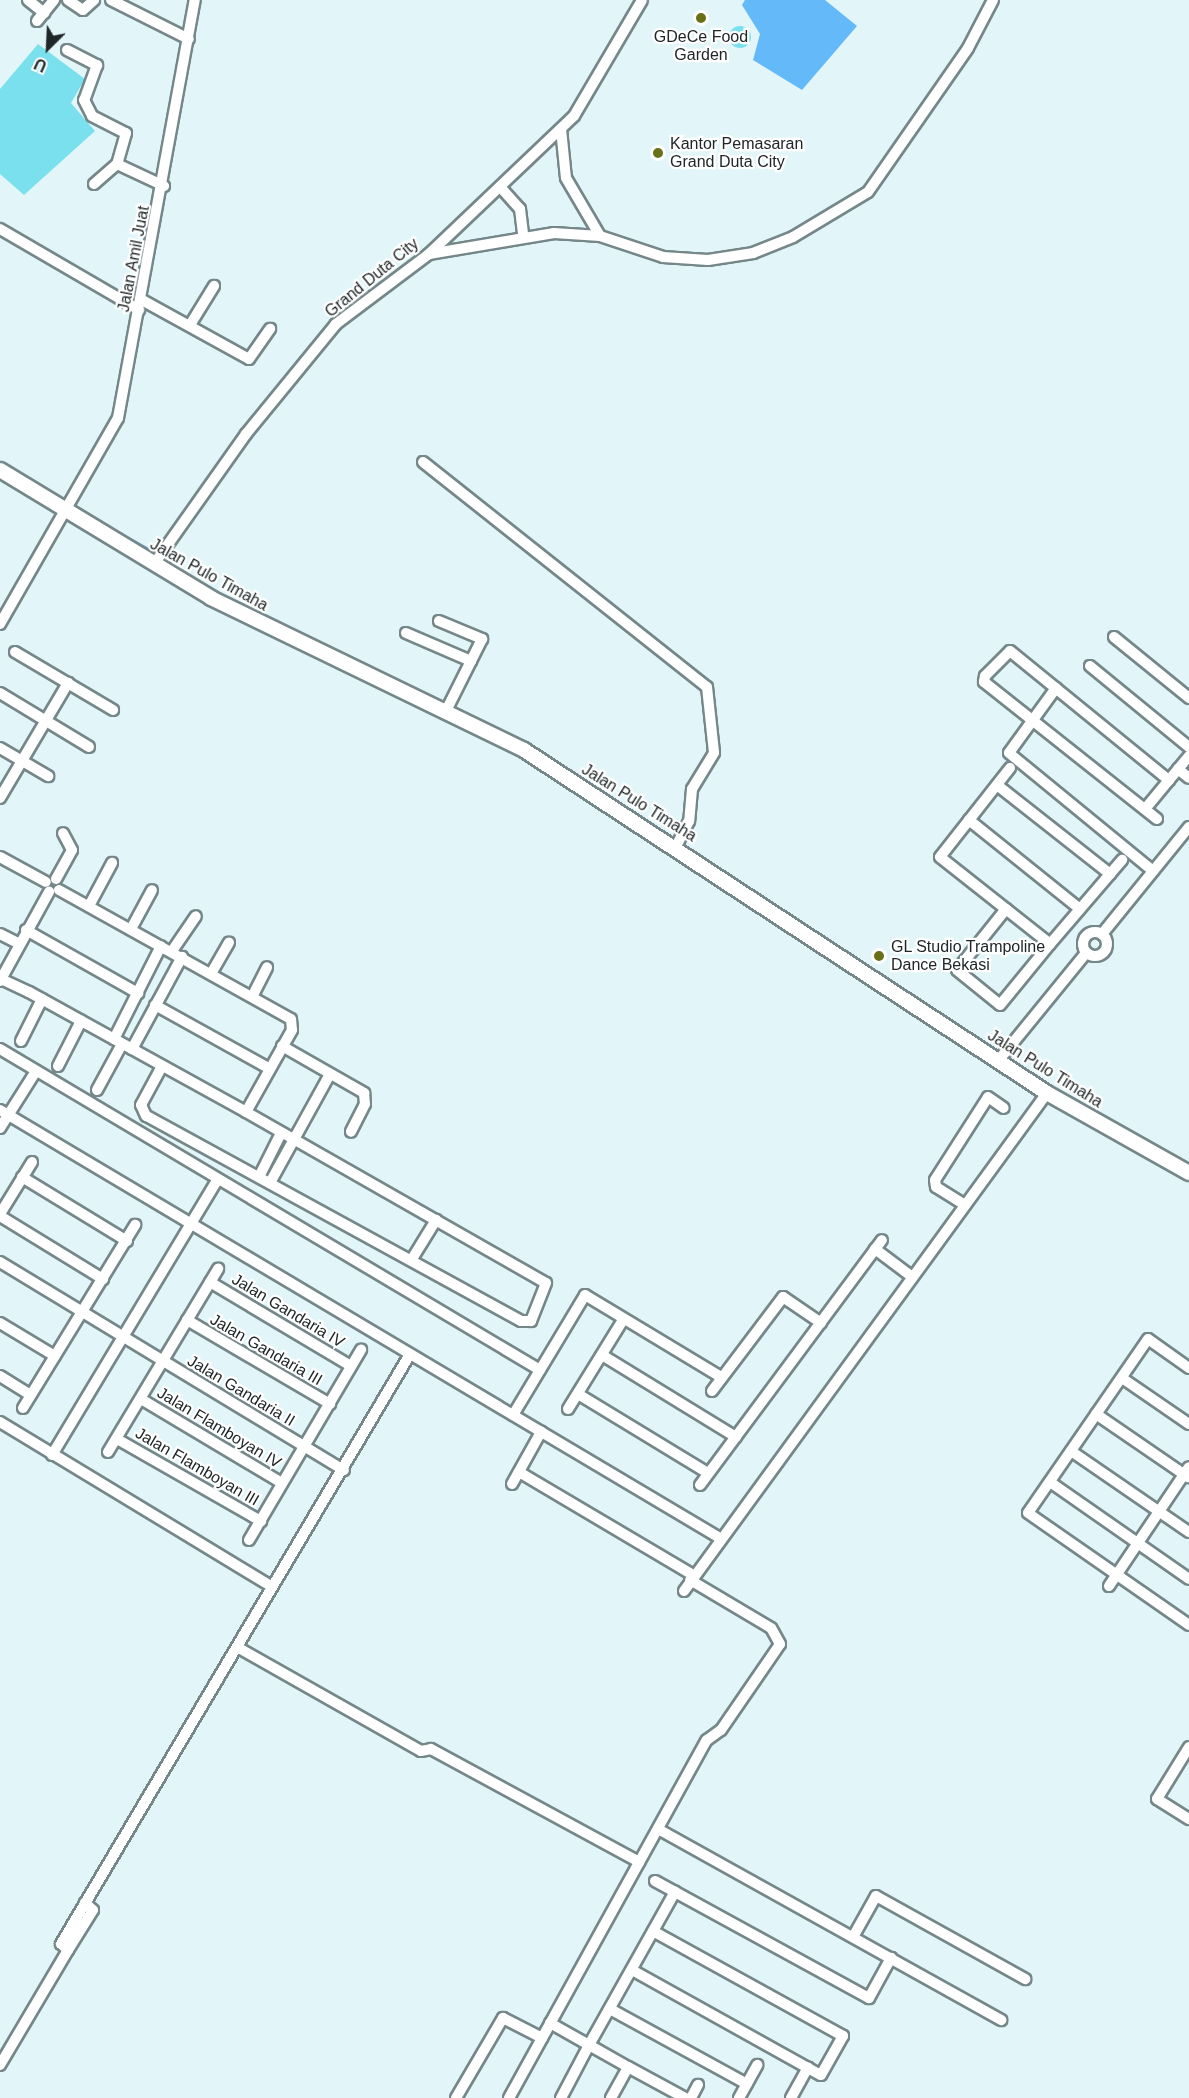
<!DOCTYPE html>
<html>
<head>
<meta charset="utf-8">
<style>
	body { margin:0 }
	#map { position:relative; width:1189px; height:2098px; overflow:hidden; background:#e2f6f9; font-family:Helvetica,sans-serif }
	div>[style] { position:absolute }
	.green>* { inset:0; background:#7ae0ed }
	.round { border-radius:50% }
	.water>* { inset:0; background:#64b9f9 }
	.stream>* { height:3px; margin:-1.5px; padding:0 1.5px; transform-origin:1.5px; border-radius:1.5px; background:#64b9f9 }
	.roads { filter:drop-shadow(2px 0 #758789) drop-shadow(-2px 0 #758789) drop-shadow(0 2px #758789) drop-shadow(0 -2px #758789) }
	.minor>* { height:10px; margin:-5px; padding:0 5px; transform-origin:5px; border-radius:5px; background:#fff }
	.minor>.ring { margin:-5px; padding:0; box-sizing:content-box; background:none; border:10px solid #fff; border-radius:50% }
	.tertiary>* { height:14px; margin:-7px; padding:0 7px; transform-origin:7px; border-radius:7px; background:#fff }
	.dots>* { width:16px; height:16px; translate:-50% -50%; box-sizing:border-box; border:3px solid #fff; border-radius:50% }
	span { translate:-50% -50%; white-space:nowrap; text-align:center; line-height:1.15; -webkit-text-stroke:4.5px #fff; paint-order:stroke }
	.poi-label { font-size:16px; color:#202728 }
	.left { translate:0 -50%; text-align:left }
	.street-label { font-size:16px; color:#202728 }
	.north { position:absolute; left:18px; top:18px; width:60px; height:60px; -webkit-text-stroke:4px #fff; paint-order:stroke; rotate:204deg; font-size:16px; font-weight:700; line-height:24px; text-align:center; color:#202728 }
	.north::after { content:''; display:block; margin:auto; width:21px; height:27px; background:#202728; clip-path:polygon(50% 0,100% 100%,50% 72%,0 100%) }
</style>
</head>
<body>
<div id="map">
	<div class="green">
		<i class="round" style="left:729px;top:26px;width:22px;height:22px"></i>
		<i style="clip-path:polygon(38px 44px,85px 79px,71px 103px,95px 131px,24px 195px,0 174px,0 89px)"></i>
	</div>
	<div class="water">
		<i style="clip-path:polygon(745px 0,825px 0,857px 26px,802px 90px,753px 60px,760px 34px,742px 5px)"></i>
	</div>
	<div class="stream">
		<i style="left:157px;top:234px;width:140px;rotate:-79.7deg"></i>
		<i style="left:95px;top:520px;width:65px;rotate:28.5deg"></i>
	</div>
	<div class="roads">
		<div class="minor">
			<i style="left:28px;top:0;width:21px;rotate:39deg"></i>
			<i style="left:68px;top:0;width:18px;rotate:34deg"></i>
			<i style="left:83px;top:10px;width:15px;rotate:-42deg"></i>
			<i style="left:111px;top:0;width:87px;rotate:26.6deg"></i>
			<i style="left:37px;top:21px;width:27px;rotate:-51deg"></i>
			<i style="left:67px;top:50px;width:34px;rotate:27deg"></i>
			<i style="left:97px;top:65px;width:37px;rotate:110deg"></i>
			<i style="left:84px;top:100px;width:18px;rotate:63deg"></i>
			<i style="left:92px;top:116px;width:38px;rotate:27deg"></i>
			<i style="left:126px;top:133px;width:32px;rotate:106deg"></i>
			<i style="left:117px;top:164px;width:52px;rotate:25.1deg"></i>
			<i style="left:561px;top:129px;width:49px;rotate:84.2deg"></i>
			<i style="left:566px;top:178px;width:67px;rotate:59.6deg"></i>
			<i style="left:94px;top:184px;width:30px;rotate:-41deg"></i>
			<i style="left:502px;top:189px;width:27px;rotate:48deg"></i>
			<i style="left:520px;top:209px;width:26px;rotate:83deg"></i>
			<i style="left:0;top:229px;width:161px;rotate:30.2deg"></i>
			<i style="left:429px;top:254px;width:127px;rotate:-9.5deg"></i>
			<i style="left:554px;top:233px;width:46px;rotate:3.7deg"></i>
			<i style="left:600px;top:236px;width:66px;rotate:18.4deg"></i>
			<i style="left:663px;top:257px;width:45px;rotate:3.8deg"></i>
			<i style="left:708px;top:260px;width:46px;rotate:-8.8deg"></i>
			<i style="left:753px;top:253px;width:43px;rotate:-21.8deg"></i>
			<i style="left:793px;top:237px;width:87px;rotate:-31deg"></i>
			<i style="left:868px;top:192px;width:175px;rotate:-55.2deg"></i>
			<i style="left:968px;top:48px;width:54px;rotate:-62.5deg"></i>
			<i style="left:142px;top:300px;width:122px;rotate:28.9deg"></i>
			<i style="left:249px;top:359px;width:37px;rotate:-55deg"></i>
			<i style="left:190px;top:325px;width:46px;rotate:-58.4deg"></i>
			<i style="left:423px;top:462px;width:362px;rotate:38.4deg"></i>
			<i style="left:707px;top:687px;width:66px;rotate:83.9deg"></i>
			<i style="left:714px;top:753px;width:42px;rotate:121.4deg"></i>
			<i style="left:692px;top:789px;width:32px;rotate:95deg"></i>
			<i style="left:689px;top:821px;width:28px;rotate:117deg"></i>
			<i style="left:154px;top:564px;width:159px;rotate:-54.7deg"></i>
			<i style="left:246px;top:434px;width:142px;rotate:-50.7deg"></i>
			<i style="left:336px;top:324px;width:116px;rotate:-37deg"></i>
			<i style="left:429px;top:254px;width:200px;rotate:-43.6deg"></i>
			<i style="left:574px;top:116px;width:134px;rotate:-59.6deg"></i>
			<i style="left:439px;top:621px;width:47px;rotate:22.7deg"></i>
			<i style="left:482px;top:639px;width:78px;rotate:116.6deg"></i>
			<i style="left:0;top:624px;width:237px;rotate:-60.2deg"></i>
			<i style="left:118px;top:418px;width:425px;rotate:-79.6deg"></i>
			<i style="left:406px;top:633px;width:71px;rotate:23.3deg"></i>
			<i style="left:1114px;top:637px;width:97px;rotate:39.1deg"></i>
			<i style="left:15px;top:652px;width:114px;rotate:30.6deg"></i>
			<i style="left:1090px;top:666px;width:128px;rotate:39.3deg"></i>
			<i style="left:1056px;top:688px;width:80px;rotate:125.9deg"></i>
			<i style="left:1009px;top:753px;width:186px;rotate:39.3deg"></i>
			<i style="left:0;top:693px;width:104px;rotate:31.2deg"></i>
			<i style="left:0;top:748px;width:56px;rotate:30.3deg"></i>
			<i style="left:1010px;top:768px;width:113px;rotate:128.2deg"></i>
			<i style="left:940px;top:857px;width:140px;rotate:38.3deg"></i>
			<i style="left:1050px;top:944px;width:111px;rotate:-49.4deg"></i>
			<i style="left:1178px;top:769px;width:14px;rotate:39deg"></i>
			<i style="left:997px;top:785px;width:144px;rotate:38.2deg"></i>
			<i style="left:0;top:798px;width:134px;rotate:-59.4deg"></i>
			<i style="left:1145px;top:809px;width:69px;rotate:-50.3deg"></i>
			<i style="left:1157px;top:819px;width:221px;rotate:-141.6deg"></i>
			<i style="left:984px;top:682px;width:6px;rotate:-81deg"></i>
			<i style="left:985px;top:676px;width:35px;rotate:-45deg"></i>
			<i style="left:1010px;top:651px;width:205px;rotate:39.1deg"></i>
			<i style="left:969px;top:820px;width:142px;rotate:38.7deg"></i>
			<i style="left:0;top:857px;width:52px;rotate:28.5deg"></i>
			<i style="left:56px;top:879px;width:33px;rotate:-61deg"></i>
			<i style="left:72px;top:850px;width:19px;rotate:-118deg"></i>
			<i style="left:59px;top:890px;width:265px;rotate:29.1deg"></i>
			<i style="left:291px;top:1019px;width:11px;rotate:85deg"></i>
			<i style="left:292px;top:1030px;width:94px;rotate:119.3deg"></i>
			<i style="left:89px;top:906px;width:49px;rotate:-61.9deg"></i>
			<i style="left:1006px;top:909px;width:78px;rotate:128.8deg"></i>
			<i style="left:957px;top:970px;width:55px;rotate:39.1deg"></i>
			<i style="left:1000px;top:1005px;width:79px;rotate:-50.7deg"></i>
			<i style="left:131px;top:929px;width:44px;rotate:-61.7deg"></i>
			<i style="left:26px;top:930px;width:129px;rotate:29.4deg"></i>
			<i class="ring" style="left:1083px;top:932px;width:14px;height:14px"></i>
			<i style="left:0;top:934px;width:20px;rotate:27deg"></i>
			<i style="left:1102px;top:934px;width:138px;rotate:-50.9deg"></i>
			<i style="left:172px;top:951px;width:42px;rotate:-55.6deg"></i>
			<i style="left:212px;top:972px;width:34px;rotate:-60deg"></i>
			<i style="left:1px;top:979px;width:31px;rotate:25deg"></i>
			<i style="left:29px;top:992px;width:248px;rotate:28.9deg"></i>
			<i style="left:246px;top:1112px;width:345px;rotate:29.7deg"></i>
			<i style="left:546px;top:1283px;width:41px;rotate:111.5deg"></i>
			<i style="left:531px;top:1321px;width:10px;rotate:180deg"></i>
			<i style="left:521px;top:1321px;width:427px;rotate:-151.3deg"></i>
			<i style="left:146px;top:1116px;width:12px;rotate:-114deg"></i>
			<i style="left:141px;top:1105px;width:44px;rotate:-61.7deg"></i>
			<i style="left:0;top:981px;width:102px;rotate:-61.2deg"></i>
			<i style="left:253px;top:995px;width:31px;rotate:-63deg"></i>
			<i style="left:155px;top:1005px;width:129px;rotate:29.1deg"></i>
			<i style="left:114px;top:1039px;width:104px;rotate:-63.2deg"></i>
			<i style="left:21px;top:1041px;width:47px;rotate:-63.4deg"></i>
			<i style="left:282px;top:1046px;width:95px;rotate:29.8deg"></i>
			<i style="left:364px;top:1093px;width:11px;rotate:85deg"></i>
			<i style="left:365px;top:1104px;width:31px;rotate:117deg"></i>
			<i style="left:0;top:1049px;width:628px;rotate:30.73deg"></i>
			<i style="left:132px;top:1049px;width:105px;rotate:-61.5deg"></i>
			<i style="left:998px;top:1061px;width:139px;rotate:-50.8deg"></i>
			<i style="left:58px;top:1066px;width:51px;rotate:-62.9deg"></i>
			<i style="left:97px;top:1090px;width:52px;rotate:-61.5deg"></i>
			<i style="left:0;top:1110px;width:835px;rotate:30.74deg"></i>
			<i style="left:0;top:1128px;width:67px;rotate:-57.7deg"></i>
			<i style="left:260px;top:1175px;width:47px;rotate:-63.4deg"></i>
			<i style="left:22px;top:1177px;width:123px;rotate:31.4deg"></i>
			<i style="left:271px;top:1181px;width:122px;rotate:-61.1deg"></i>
			<i style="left:965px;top:1205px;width:34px;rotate:-148deg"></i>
			<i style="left:936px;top:1187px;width:7px;rotate:-98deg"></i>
			<i style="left:935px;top:1180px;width:98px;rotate:-57.4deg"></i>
			<i style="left:988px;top:1097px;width:19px;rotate:35deg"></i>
			<i style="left:0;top:1214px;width:61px;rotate:-58.4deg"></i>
			<i style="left:0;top:1216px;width:121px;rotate:31.5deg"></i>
			<i style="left:875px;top:1249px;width:45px;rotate:36.9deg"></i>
			<i style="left:412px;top:1259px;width:46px;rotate:-58.4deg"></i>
			<i style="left:0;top:1262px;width:402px;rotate:31.2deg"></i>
			<i style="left:210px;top:1282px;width:164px;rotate:30.8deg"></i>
			<i style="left:187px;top:1320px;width:166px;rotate:30.4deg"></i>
			<i style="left:0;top:1323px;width:64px;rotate:31deg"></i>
			<i style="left:602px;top:1355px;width:157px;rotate:31.5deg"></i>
			<i style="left:1189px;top:1368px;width:50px;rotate:-144.7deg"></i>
			<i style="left:1148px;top:1339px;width:211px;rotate:124.6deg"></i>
			<i style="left:1028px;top:1513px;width:196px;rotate:34.8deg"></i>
			<i style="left:0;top:1376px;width:36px;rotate:32deg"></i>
			<i style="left:1122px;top:1378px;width:81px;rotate:34.5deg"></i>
			<i style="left:712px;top:1391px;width:118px;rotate:-52.9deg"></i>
			<i style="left:783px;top:1297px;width:46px;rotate:34.4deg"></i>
			<i style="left:578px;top:1394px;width:152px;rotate:31.3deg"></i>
			<i style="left:141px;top:1399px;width:164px;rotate:30.8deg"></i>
			<i style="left:23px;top:1408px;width:215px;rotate:-58.5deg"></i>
			<i style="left:568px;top:1409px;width:105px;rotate:-58.3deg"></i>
			<i style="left:1096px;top:1414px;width:112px;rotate:34.4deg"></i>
			<i style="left:513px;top:1415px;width:140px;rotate:-59deg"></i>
			<i style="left:585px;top:1295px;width:159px;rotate:31.1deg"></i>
			<i style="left:0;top:1422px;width:318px;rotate:31.2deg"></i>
			<i style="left:117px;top:1439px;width:166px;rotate:29.7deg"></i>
			<i style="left:1071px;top:1451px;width:143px;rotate:34.5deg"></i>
			<i style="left:108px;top:1452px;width:214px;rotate:-59deg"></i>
			<i style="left:52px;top:1455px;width:321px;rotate:-59deg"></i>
			<i style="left:519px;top:1472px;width:202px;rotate:30.6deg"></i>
			<i style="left:1050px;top:1482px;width:169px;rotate:34.9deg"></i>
			<i style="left:512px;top:1484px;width:60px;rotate:-60.9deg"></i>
			<i style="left:700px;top:1485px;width:305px;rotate:-53.4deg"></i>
			<i style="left:249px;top:1540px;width:221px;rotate:-59.5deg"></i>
			<i style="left:1109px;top:1586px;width:143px;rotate:-56.1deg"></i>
			<i style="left:684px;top:1591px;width:616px;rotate:-53.91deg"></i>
			<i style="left:237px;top:1647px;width:211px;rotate:29.5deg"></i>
			<i style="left:421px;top:1751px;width:10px;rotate:-11deg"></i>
			<i style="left:431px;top:1749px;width:237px;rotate:28.5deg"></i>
			<i style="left:1189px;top:1747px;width:61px;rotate:121.6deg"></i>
			<i style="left:1157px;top:1799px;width:38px;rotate:32deg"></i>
			<i style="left:658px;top:1829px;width:393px;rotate:29.1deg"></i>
			<i style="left:655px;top:1881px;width:244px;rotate:28.7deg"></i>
			<i style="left:869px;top:1998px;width:46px;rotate:-61.2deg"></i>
			<i style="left:853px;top:1937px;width:47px;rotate:-60.7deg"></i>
			<i style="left:876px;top:1896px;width:171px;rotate:29.1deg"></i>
			<i style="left:68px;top:1950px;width:47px;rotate:-58deg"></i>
			<i style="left:93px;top:1910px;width:11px;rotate:-139deg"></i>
			<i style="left:632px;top:1970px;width:216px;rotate:29.1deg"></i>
			<i style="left:821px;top:2075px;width:45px;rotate:-60.6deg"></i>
			<i style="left:843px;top:2036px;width:217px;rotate:-151.1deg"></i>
			<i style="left:610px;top:2009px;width:156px;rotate:28.7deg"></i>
			<i style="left:550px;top:2023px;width:45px;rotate:29.4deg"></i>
			<i style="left:589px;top:2045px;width:60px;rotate:117.8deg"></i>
			<i style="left:0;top:2065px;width:134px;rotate:-59.4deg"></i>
			<i style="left:68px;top:1950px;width:9px;rotate:-139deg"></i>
			<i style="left:61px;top:1944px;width:685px;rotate:-59.39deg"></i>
			<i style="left:628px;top:2067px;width:65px;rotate:28.5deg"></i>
			<i style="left:456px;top:2098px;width:93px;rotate:-59.6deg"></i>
			<i style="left:503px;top:2018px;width:44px;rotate:27.1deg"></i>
			<i style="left:509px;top:2098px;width:409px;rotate:-61.1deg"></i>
			<i style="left:707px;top:1740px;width:17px;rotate:-36deg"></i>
			<i style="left:721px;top:1730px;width:104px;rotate:-55.5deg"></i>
			<i style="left:780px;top:1644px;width:18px;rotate:-119deg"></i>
			<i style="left:771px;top:1628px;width:94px;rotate:-149.3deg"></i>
			<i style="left:611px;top:2098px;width:35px;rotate:-61deg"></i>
			<i style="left:628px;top:2067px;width:45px;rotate:-150.6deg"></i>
			<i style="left:589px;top:2045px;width:176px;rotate:-60.7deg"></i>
			<i style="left:691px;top:2098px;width:15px;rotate:-62deg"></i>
			<i style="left:739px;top:2098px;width:38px;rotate:-61deg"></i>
			<i style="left:791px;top:2098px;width:35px;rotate:-61deg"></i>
		</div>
		<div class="tertiary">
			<i style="left:0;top:470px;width:247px;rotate:31.2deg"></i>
			<i style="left:211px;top:598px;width:348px;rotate:25.9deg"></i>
			<i style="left:524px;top:750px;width:625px;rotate:33.26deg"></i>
			<i style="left:1047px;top:1093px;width:163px;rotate:29.4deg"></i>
		</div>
	</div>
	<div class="dots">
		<i style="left:701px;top:18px;background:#687118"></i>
		<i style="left:658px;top:153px;background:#687118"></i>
		<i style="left:879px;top:956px;background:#687118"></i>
	</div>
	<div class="poi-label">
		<span style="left:701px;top:46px">GDeCe Food<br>Garden</span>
		<span class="left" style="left:670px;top:153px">Kantor Pemasaran<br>Grand Duta City</span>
		<span class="left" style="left:891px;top:956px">GL Studio Trampoline<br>Dance Bekasi</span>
	</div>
	<div class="street-label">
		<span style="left:134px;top:259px;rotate:-79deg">Jalan Amil Juat</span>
		<span style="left:372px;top:278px;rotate:-39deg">Grand Duta City</span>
		<span style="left:209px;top:575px;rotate:29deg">Jalan Pulo Timaha</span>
		<span style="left:639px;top:803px;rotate:32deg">Jalan Pulo Timaha</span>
		<span style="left:1045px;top:1069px;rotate:32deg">Jalan Pulo Timaha</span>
		<span style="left:288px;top:1311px;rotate:31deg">Jalan Gandaria IV</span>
		<span style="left:266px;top:1350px;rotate:30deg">Jalan Gandaria III</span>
		<span style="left:241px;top:1391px;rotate:31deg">Jalan Gandaria II</span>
		<span style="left:219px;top:1428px;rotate:31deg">Jalan Flamboyan IV</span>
		<span style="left:197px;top:1467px;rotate:30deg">Jalan Flamboyan III</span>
	</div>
	<div class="north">U</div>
</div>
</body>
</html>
